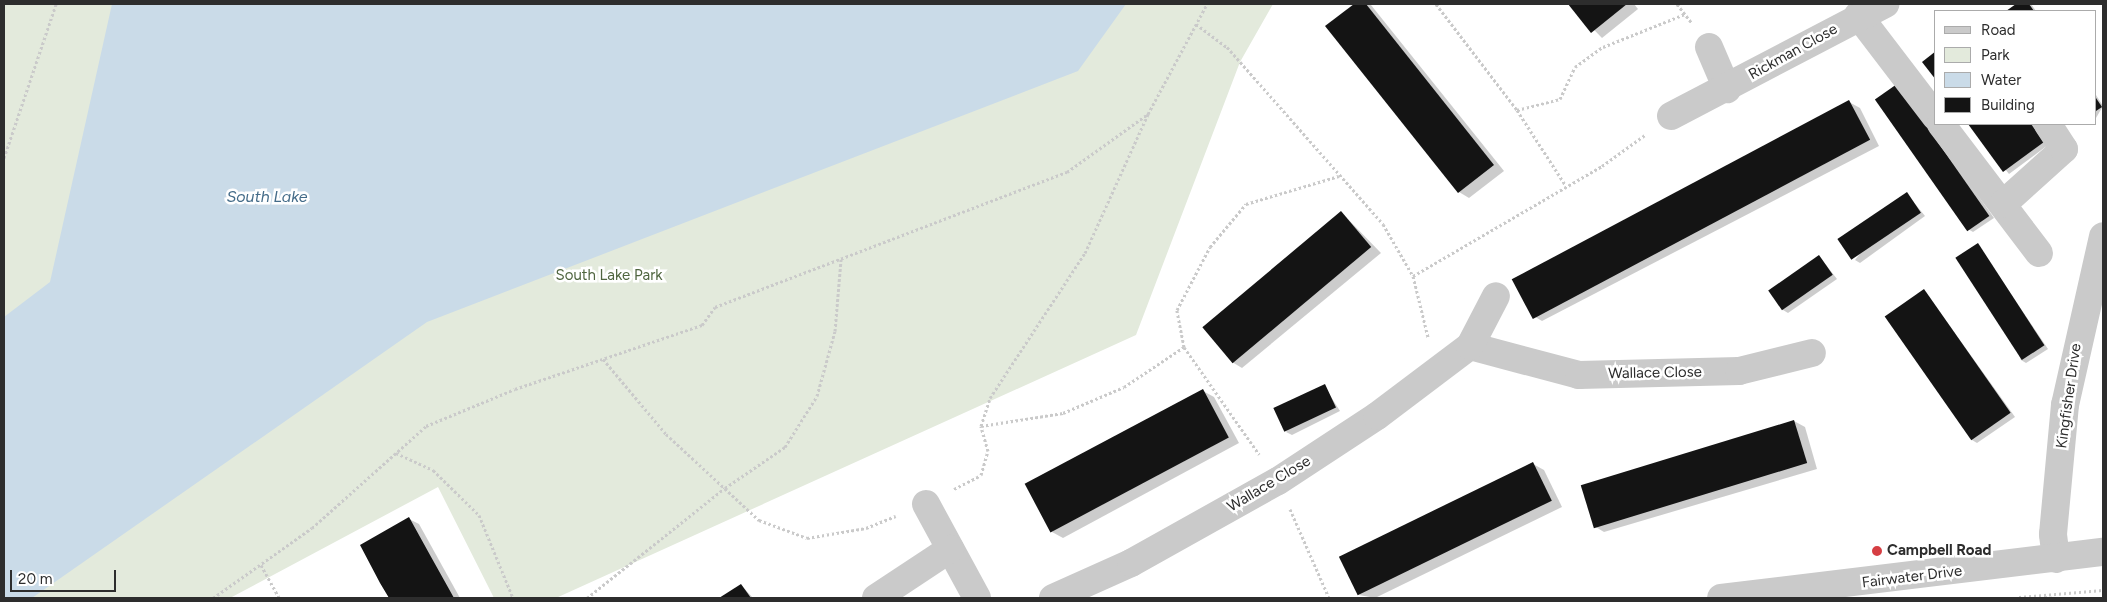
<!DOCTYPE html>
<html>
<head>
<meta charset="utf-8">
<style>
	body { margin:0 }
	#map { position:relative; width:2107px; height:602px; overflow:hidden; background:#fff; font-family:Figtree,sans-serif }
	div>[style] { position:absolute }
	.green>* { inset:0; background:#e3eadc }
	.water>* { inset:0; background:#cadbe8 }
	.shadow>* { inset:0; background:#0003 }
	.building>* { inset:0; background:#141414; transform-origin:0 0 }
	.path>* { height:3px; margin-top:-1.5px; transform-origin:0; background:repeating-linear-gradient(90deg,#cacaca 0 2.5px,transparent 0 5px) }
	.minor>* { height:28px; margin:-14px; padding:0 14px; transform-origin:14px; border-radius:14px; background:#cacaca }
	.dots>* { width:14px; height:14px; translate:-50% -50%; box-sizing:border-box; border:2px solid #fff; border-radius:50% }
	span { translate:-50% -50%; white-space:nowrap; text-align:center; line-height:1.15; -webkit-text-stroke:5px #fff; paint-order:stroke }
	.street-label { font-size:15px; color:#2d2d2d }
	.park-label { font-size:15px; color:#4f653f }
	.poi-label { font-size:15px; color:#2d2d2d; font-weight:700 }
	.left { translate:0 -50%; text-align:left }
	.water-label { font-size:16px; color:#436b88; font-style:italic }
	.frame { position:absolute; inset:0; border:5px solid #2d2d2d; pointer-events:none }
	.legend { position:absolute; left:1934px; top:10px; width:162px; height:115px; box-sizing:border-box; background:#fff; border:1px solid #ababab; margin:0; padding:6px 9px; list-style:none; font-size:15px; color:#2d2d2d }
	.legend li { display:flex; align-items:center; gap:10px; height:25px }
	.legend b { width:25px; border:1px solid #ababab }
	.scale { position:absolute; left:10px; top:570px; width:106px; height:22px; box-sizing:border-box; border:2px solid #2d2d2d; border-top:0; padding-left:6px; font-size:15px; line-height:18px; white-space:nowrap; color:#2d2d2d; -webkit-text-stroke:4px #fff; paint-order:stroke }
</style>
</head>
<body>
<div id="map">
	<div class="green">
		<i style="clip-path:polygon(4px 4px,1273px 4px,1240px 62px,1136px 335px,556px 598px,494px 598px,438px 487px,230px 598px,4px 598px)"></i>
	</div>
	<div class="water">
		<i style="clip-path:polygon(112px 4px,1126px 4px,1078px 71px,427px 322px,32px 598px,4px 598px,4px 317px,50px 282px)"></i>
	</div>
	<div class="shadow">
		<i style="clip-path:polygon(1356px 4px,1371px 5px,1504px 171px,1469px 198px,1459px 192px,1327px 27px)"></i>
		<i style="clip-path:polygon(1569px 4px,1634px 4px,1638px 9px,1602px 38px)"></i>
		<i style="clip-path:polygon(2018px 4px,2031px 4px,2036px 11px,2008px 11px)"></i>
		<i style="clip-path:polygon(1902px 88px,1994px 218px,1973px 232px,1968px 229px)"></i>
		<i style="clip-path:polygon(2096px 95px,2103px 106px,2096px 118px)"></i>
		<i style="clip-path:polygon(1849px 102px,1860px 108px,1879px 146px,1542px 321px,1532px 315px)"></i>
		<i style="clip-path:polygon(1969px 124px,2033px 124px,2048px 145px,2009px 174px)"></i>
		<i style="clip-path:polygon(1907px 194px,1925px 216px,1860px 263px,1855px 260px)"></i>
		<i style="clip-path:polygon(1341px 212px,1381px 253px,1242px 368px,1232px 362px,1204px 328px)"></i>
		<i style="clip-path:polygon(1978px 245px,2048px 349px,2026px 363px,2021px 360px)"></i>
		<i style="clip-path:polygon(1819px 256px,1837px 279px,1788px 313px,1783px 310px,1770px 291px)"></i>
		<i style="clip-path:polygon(1924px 290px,2015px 417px,1977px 443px,1972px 440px)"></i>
		<i style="clip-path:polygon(1324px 386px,1340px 411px,1292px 435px,1286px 432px)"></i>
		<i style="clip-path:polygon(1203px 391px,1214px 397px,1239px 443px,1063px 538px,1052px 532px)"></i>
		<i style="clip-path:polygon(1794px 421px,1805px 427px,1817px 469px,1604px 532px,1594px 526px)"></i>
		<i style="clip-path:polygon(1533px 464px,1544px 470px,1562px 507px,1375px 598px,1359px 595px)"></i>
		<i style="clip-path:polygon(409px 519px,419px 524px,460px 598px,391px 598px,361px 545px)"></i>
		<i style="clip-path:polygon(741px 585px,753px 598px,722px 598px)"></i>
	</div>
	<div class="building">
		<i style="clip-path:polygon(1354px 4px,1366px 4px,1494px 165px,1458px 193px,1325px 26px)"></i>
		<i style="clip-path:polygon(1568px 4px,1627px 4px,1591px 33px)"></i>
		<i style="clip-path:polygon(2016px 4px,2029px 4px,2034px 11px,2006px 11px)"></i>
		<i style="clip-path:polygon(1936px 51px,1936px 80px,1922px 62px)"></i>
		<i style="left:1897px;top:84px;width:161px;height:27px;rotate:55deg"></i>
		<i style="clip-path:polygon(2096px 98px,2102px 107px,2096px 111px)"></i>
		<i style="left:1849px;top:100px;width:45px;height:382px;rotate:62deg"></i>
		<i style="clip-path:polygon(1968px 124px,2031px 124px,2044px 142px,2003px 172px)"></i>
		<i style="left:1907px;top:192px;width:25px;height:84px;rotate:56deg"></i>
		<i style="left:1341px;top:211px;width:47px;height:181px;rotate:50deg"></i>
		<i style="left:1978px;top:243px;width:122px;height:27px;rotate:57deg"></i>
		<i style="left:1819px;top:255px;width:24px;height:62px;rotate:55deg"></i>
		<i style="left:1924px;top:289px;width:151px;height:48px;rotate:55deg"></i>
		<i style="left:1325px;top:384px;width:26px;height:57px;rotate:65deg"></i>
		<i style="left:1203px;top:389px;width:55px;height:202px;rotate:62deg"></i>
		<i style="left:1794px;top:420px;width:45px;height:223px;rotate:73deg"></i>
		<i style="left:1533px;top:462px;width:43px;height:216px;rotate:64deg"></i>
		<i style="clip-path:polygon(409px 517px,430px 555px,454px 598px,389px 598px,380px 583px,360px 545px)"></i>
		<i style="clip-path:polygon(741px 584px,751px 598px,719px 598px)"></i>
	</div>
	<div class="path">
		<i style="left:1436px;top:4px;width:133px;rotate:52.6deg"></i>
		<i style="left:1517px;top:110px;width:90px;rotate:57.2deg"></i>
		<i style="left:1677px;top:4px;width:23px;rotate:52deg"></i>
		<i style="left:1196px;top:24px;width:39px;rotate:37deg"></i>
		<i style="left:1227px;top:47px;width:236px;rotate:48.6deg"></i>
		<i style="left:1383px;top:224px;width:60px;rotate:60deg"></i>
		<i style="left:1413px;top:276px;width:63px;rotate:76.2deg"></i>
		<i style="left:1517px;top:110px;width:44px;rotate:-14.3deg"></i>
		<i style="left:1560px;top:99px;width:35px;rotate:-65deg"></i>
		<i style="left:1575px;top:67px;width:34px;rotate:-36deg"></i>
		<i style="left:1603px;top:47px;width:88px;rotate:-21.9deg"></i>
		<i style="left:4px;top:158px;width:163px;rotate:-71.3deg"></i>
		<i style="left:1413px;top:276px;width:219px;rotate:-30.2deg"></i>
		<i style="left:1602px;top:166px;width:53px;rotate:-35.8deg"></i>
		<i style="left:1184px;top:347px;width:131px;rotate:55deg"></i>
		<i style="left:603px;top:359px;width:98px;rotate:50deg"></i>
		<i style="left:666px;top:434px;width:127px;rotate:42.8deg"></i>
		<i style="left:759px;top:520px;width:51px;rotate:20.6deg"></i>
		<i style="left:807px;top:538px;width:60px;rotate:-9.6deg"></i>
		<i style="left:866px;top:528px;width:32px;rotate:-22deg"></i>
		<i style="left:981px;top:426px;width:83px;rotate:-9deg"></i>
		<i style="left:1063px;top:413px;width:66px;rotate:-23.1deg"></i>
		<i style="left:1124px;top:387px;width:72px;rotate:-33.7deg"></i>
		<i style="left:1184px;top:347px;width:38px;rotate:-101deg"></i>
		<i style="left:1177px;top:310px;width:71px;rotate:-62.4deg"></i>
		<i style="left:1210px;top:247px;width:56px;rotate:-50.1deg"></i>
		<i style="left:1246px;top:204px;width:97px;rotate:-16.8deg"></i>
		<i style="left:396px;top:453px;width:41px;rotate:24.7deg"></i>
		<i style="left:433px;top:470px;width:64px;rotate:44.4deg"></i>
		<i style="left:479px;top:515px;width:90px;rotate:67.7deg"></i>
		<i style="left:954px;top:489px;width:30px;rotate:-27deg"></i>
		<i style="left:981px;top:475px;width:25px;rotate:-74deg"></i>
		<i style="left:988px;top:451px;width:26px;rotate:-106deg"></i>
		<i style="left:981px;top:426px;width:29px;rotate:-72deg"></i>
		<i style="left:990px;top:398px;width:173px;rotate:-56.8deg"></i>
		<i style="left:1085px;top:253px;width:153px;rotate:-65.6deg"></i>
		<i style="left:1290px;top:509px;width:97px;rotate:66.3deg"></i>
		<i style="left:261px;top:565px;width:38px;rotate:61deg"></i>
		<i style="left:2019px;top:597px;width:84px;rotate:-4.8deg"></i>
		<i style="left:213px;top:598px;width:121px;rotate:-35.3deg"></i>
		<i style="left:312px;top:528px;width:153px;rotate:-41.8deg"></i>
		<i style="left:426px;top:426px;width:96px;rotate:-22.6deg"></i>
		<i style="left:515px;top:389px;width:198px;rotate:-18.9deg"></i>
		<i style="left:702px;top:325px;width:22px;rotate:-54deg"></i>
		<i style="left:715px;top:307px;width:377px;rotate:-21deg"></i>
		<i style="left:1067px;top:172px;width:100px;rotate:-35.6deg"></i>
		<i style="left:1148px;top:114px;width:125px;rotate:-61.8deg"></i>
		<i style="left:587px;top:598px;width:176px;rotate:-38.6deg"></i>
		<i style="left:725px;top:488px;width:73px;rotate:-34.3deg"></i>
		<i style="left:785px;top:447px;width:60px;rotate:-57.9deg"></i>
		<i style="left:817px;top:396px;width:67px;rotate:-74.5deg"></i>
		<i style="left:835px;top:331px;width:72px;rotate:-85.2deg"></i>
	</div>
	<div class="minor">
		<i style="left:1858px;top:15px;width:128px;rotate:52.6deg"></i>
		<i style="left:1709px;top:47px;width:46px;rotate:66.8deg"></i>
		<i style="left:1671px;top:116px;width:242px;rotate:-27.6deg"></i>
		<i style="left:1941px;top:124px;width:162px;rotate:52.8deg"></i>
		<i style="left:2003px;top:204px;width:82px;rotate:-42deg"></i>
		<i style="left:2064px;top:149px;width:30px;rotate:-123deg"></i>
		<i style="left:1470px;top:346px;width:113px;rotate:14.9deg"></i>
		<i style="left:1579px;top:375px;width:160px;rotate:-1.4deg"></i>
		<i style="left:1739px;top:371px;width:75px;rotate:-13.9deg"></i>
		<i style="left:926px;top:504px;width:107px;rotate:61.5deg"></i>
		<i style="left:2056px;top:559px;width:25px;rotate:-97deg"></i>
		<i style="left:2053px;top:534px;width:130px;rotate:-84.7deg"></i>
		<i style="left:2065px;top:405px;width:173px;rotate:-77.3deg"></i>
		<i style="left:876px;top:598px;width:89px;rotate:-33.5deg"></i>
		<i style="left:1053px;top:598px;width:85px;rotate:-24.2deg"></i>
		<i style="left:1131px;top:563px;width:168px;rotate:-29.2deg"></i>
		<i style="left:1278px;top:481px;width:118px;rotate:-33.3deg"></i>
		<i style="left:1377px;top:416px;width:116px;rotate:-37deg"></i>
		<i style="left:1470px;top:346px;width:56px;rotate:-62.5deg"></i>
		<i style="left:1721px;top:598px;width:385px;rotate:-6.9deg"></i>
	</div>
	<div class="dots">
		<i style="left:1877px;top:551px;background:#d63e43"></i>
	</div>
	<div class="street-label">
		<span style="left:1793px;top:52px;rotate:-29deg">Rickman Close</span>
		<span style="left:1655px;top:373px;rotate:-1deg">Wallace Close</span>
		<span style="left:2069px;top:396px;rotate:-82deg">Kingfisher Drive</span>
		<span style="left:1269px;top:484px;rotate:-31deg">Wallace Close</span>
		<span style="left:1912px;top:577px;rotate:-7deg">Fairwater Drive</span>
	</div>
	<div class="park-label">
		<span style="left:609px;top:276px">South Lake Park</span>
	</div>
	<div class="poi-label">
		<span class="left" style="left:1887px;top:551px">Campbell Road</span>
	</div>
	<div class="water-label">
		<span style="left:267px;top:197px">South Lake</span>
	</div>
	<div class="frame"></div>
	<ul class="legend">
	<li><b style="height:6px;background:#cacaca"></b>Road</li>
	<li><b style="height:14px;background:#e3eadc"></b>Park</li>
	<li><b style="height:14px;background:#cadbe8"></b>Water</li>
	<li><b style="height:14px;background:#141414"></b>Building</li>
	</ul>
	<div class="scale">20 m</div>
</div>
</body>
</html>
